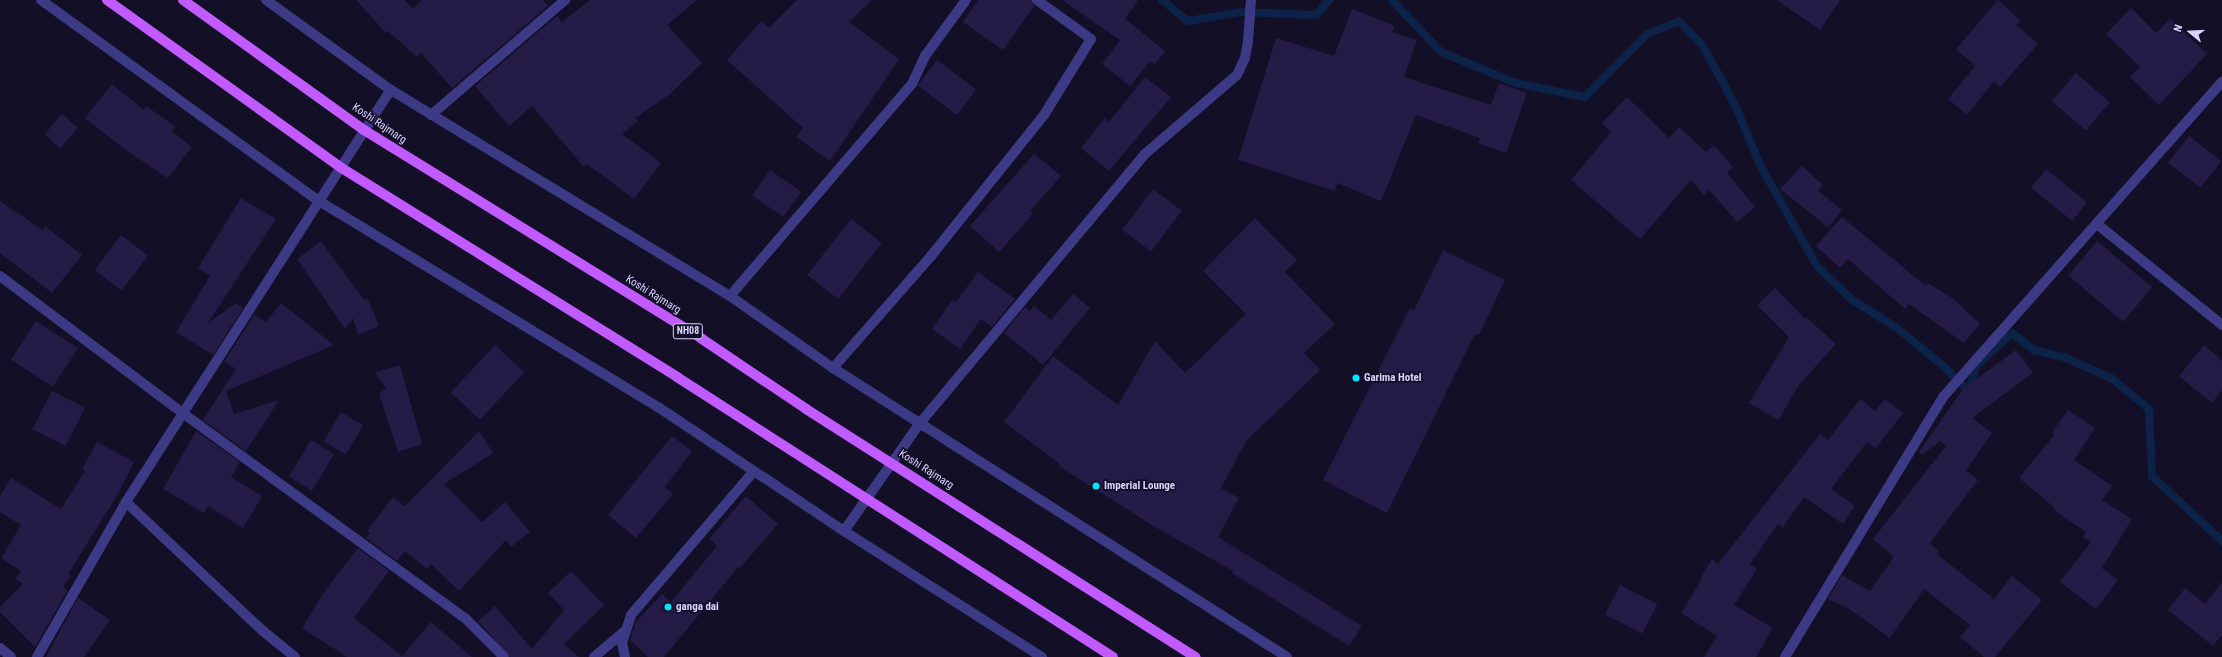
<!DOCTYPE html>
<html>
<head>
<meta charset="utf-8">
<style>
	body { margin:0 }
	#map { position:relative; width:2222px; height:657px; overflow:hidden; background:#130f26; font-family:"Roboto Condensed",sans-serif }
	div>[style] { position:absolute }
	.stream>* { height:8px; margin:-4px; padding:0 4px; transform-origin:4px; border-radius:4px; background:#0c2248 }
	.building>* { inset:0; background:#241b47; transform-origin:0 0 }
	.minor>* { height:10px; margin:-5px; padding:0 5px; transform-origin:5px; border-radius:5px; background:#3d3a85 }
	.primary>* { height:10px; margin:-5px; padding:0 5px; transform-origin:5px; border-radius:5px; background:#c25bff }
	.dots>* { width:11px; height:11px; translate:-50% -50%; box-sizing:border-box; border:2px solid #130f26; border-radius:50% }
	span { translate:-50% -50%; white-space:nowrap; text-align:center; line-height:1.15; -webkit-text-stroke:3.5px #130f26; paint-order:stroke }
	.shield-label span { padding:1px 3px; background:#130f26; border:1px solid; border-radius:3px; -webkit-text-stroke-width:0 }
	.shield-label { font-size:10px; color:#d9d4ff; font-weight:700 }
	.street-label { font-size:11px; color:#d9d4ff }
	.poi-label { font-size:11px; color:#d9d4ff; font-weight:700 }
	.left { translate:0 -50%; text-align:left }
	.north { position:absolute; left:2170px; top:12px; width:40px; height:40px; -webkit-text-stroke:3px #130f26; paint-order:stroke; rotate:288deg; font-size:11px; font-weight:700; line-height:16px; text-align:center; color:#d9d4ff }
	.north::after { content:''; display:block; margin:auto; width:14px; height:18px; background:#d9d4ff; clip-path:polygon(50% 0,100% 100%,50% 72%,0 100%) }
</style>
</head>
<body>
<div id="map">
	<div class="stream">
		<i style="left:1162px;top:0;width:33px;rotate:39deg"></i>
		<i style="left:1188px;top:21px;width:55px;rotate:-9.5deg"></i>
		<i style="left:1242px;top:12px;width:74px;rotate:2.3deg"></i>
		<i style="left:1316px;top:15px;width:20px;rotate:-49deg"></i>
		<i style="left:1392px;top:0;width:71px;rotate:46.7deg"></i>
		<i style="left:1441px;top:52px;width:81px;rotate:22.5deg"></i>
		<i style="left:1516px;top:83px;width:70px;rotate:11.5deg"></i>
		<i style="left:1585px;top:97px;width:88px;rotate:-45.5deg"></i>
		<i style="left:1647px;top:34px;width:35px;rotate:-22deg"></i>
		<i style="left:1679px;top:21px;width:35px;rotate:46deg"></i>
		<i style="left:1703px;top:46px;width:69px;rotate:61.6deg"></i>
		<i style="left:1736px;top:107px;width:63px;rotate:67.5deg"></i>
		<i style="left:1760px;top:165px;width:116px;rotate:60.6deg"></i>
		<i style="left:1817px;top:266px;width:47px;rotate:44.1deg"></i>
		<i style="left:1851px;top:299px;width:54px;rotate:32.2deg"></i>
		<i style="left:1897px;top:328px;width:58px;rotate:39.4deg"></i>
		<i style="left:1942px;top:365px;width:37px;rotate:44deg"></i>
		<i style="left:1969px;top:391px;width:26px;rotate:-74deg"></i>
		<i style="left:1976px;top:366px;width:49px;rotate:-42.5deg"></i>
		<i style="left:2012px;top:333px;width:28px;rotate:38deg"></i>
		<i style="left:2034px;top:350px;width:33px;rotate:14deg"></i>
		<i style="left:2066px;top:358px;width:49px;rotate:24deg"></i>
		<i style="left:2111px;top:378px;width:49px;rotate:39.2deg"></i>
		<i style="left:2149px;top:409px;width:67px;rotate:87.4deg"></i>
		<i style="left:2152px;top:476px;width:96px;rotate:42.9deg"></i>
	</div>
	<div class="building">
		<i style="clip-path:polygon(356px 0,404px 0,413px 9px,422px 0,543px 0,548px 6px,452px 88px,421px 53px,417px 57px,388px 31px,386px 33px)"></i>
		<i style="clip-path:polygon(590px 0,697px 0,667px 25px,702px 63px,670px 94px,635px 118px,638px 121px,622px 134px,661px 163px,634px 199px,587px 164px,584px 167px,532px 106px,509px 126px,475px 86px,557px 16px,562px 22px)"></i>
		<i style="clip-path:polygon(797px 0,872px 0,849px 22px,899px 59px,830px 161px,796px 137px,803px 128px,727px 60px,761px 21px,769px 28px)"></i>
		<i style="clip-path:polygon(978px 0,1031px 0,1034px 6px,1003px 50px,963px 22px)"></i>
		<i style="clip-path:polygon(1062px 0,1138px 0,1125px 19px,1165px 51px,1155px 64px,1150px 61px,1130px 86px,1102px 64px,1120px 40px)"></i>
		<i style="clip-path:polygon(1777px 0,1840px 0,1820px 30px)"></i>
		<i style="clip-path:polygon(1998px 0,2021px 21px,2016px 25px,2038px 44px,2000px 87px,1994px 81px,1967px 115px,1948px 99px,1975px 66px,1956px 49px)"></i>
		<i style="clip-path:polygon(2131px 8px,2156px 33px,2170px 19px,2207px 54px,2159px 105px,2130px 77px,2140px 67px,2106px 34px)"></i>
		<i style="clip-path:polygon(1352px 9px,1395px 26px,1392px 32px,1417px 40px,1404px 77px,1491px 105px,1499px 83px,1527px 93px,1506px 153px,1478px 143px,1480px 138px,1416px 115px,1381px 201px,1337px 183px,1335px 191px,1238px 160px,1276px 38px,1334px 56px)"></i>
		<i style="left:937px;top:60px;width:49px;height:32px;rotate:37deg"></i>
		<i style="left:2076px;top:73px;width:45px;height:37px;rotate:41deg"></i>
		<i style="clip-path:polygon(1145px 77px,1171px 97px,1109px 171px,1081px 148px,1105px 118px,1109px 122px)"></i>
		<i style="clip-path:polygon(112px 84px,144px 110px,146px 106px,175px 126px,172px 131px,192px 147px,168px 178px,123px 148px,85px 118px)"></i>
		<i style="clip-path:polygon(1627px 97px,1669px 138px,1679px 127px,1706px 152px,1714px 145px,1733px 167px,1727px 173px,1755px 207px,1737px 222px,1709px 190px,1704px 195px,1691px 180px,1640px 239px,1571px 180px,1611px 132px,1602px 123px)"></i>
		<i style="left:62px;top:114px;width:21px;height:27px;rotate:41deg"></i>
		<i style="left:2189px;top:136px;width:41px;height:34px;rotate:38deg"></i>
		<i style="clip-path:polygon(1034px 154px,1061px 176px,1030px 211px,1033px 214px,999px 252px,970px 226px)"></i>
		<i style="clip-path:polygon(1802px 166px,1823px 185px,1818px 191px,1842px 210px,1828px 227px,1780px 189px)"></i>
		<i style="left:2046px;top:169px;width:53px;height:24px;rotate:39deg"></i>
		<i style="left:770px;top:170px;width:38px;height:31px;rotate:35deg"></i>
		<i style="left:1153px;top:189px;width:36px;height:51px;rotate:37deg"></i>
		<i style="clip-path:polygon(241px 198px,276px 219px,208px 323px,236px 303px,243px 308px,213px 355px,176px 332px,210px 276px,198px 268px)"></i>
		<i style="clip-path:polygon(0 201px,43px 230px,45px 226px,82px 255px,52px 293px,0 253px)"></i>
		<i style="clip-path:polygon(1842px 217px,1926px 286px,1928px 283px,1954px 299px,1980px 324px,1964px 343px,1909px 304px,1905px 309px,1848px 259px,1840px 268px,1816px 246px)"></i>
		<i style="clip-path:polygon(1255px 218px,1297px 260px,1285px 272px,1335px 324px,1304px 353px,1320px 370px,1247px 440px,1221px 488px,1239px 498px,1218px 537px,1362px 626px,1349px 646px,1232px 573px,1233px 571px,1155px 527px,1059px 466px,1060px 464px,1004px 422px,1053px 356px,1118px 405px,1155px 341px,1185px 373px,1246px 314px,1203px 271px)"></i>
		<i style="left:851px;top:219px;width:39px;height:71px;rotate:38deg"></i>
		<i style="left:121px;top:235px;width:34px;height:44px;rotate:37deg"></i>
		<i style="clip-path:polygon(321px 241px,364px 300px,368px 299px,379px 326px,358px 335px,353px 318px,345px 329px,297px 259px)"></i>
		<i style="left:2097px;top:241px;width:72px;height:45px;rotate:40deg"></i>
		<i style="clip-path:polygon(1443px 250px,1505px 280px,1479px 335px,1475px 334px,1387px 513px,1323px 480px,1410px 308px,1414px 310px)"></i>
		<i style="clip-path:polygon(978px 272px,1015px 299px,992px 327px,981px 319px,960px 349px,932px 329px,952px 300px,956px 302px)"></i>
		<i style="clip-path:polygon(1775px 288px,1805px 319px,1806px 317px,1836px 344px,1799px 385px,1778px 420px,1749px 403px,1789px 337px,1757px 305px)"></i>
		<i style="clip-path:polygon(1073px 294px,1090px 308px,1043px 365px,1004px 333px,1025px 307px,1030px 311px,1034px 306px,1051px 320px)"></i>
		<i style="clip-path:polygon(281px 303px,334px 345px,226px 391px,234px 414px,279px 400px,246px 451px,203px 420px,236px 369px,224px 362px,254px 315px,266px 322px)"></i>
		<i style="left:36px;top:321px;width:50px;height:46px;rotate:33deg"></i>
		<i style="left:495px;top:345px;width:40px;height:65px;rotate:43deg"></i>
		<i style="clip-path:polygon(2204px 345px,2222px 361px,2222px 390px,2212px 403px,2179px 376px)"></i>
		<i style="clip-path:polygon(2016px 350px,2033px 373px,1972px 418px,1992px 433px,1966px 470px,1978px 480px,1930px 543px,1939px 551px,1937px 554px,1994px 599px,2012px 576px,2042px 600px,1995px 657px,1984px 657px,1960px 637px,1970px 625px,1924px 589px,1890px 638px,1849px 609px,1828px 599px,1842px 575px,1870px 591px,1894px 557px,1873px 539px,1946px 446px,1940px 441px,1922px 455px,1919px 452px,1963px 389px)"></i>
		<i style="clip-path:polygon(400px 365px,422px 444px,398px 452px,379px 394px,386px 388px,375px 372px)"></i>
		<i style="left:52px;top:391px;width:37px;height:43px;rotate:27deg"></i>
		<i style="clip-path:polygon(1860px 399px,1875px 411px,1885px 399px,1903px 413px,1876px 448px,1867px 442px,1831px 489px,1855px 506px,1843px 524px,1804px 497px,1783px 527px,1778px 524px,1750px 564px,1757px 569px,1734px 605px,1773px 628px,1756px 657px,1704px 657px,1717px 636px,1681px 613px,1702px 579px,1701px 577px,1712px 559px,1718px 564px,1820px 434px,1828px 440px)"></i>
		<i style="clip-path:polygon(2068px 410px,2095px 428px,2074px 460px,2112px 486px,2102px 500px,2132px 519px,2102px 568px,2118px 580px,2096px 609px,2060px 582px,2091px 542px,2083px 537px,2086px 532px,2054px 510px,2055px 508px,2019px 478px,2055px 434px,2052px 432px)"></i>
		<i style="left:341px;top:412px;width:26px;height:34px;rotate:31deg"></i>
		<i style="clip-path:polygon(196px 431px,240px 462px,231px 477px,262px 496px,243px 528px,208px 506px,204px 513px,163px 489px)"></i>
		<i style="clip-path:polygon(479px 431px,493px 453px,444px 484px,482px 522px,505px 502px,530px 532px,511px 547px,506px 540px,459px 591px,431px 564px,427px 569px,405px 551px,397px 561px,366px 538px,370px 533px,367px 531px,393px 497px,405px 506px)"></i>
		<i style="clip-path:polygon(672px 436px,692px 451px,665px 487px,673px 494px,636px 538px,608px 515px)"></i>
		<i style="left:311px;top:440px;width:27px;height:43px;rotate:31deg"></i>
		<i style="clip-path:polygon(97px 442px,134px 462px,115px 499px,68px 574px,71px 576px,63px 587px,68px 590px,35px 647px,0 612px,0 607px,23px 584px,15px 578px,21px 571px,1px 558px,21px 525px,0 512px,0 496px,11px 478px,61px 509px,85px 471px,82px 469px)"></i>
		<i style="clip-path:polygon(746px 496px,778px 524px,740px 568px,739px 566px,664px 657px,648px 657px,630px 640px,636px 622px,662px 594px,671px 602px,717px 546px,709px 539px)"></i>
		<i style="clip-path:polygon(358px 548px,389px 571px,354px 618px,402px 656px,431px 622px,472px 657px,347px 657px,302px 628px,324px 592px)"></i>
		<i style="clip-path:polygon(571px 571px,604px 605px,564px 644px,579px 657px,510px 657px,478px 621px,495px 606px,532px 649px,564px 610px,548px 593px)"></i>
		<i style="clip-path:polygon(2222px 582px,2222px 635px,2213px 646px,2168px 610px,2185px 588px,2205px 604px)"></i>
		<i style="left:1620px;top:585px;width:42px;height:33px;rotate:27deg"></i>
		<i style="clip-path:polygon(78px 598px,110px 620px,84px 657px,46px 657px)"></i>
	</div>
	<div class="minor">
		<i style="left:41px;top:0;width:343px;rotate:35.9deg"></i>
		<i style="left:319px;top:201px;width:397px;rotate:31.3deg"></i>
		<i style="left:658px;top:407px;width:224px;rotate:33.7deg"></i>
		<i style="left:844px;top:531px;width:235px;rotate:32.5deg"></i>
		<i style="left:266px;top:0;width:154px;rotate:35.8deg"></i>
		<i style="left:391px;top:90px;width:397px;rotate:31.3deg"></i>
		<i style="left:730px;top:296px;width:126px;rotate:35deg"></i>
		<i style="left:833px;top:368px;width:538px;rotate:32.48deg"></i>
		<i style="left:431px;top:115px;width:177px;rotate:-40.6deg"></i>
		<i style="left:2097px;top:224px;width:161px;rotate:38.9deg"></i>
		<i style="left:0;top:276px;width:230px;rotate:36.9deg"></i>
		<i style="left:184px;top:414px;width:347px;rotate:36deg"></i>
		<i style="left:465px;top:618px;width:55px;rotate:45deg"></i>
		<i style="left:730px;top:296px;width:279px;rotate:-49.4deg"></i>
		<i style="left:912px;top:84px;width:31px;rotate:-65deg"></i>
		<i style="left:925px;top:56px;width:69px;rotate:-53.8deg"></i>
		<i style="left:833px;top:368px;width:149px;rotate:-48.8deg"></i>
		<i style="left:931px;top:256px;width:181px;rotate:-51.3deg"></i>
		<i style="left:1044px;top:115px;width:89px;rotate:-58.3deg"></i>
		<i style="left:1091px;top:39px;width:67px;rotate:-144.2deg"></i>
		<i style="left:126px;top:502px;width:188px;rotate:43.3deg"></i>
		<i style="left:263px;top:631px;width:41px;rotate:39.1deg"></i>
		<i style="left:844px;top:531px;width:132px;rotate:-54.9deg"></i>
		<i style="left:920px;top:423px;width:351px;rotate:-50.1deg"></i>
		<i style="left:1145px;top:154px;width:121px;rotate:-40.7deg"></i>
		<i style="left:1237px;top:75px;width:19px;rotate:-65deg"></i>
		<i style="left:1245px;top:58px;width:17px;rotate:-80deg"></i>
		<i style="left:1248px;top:41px;width:41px;rotate:-85.8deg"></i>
		<i style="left:0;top:648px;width:14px;rotate:39deg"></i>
		<i style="left:37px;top:657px;width:179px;rotate:-60.1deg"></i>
		<i style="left:126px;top:502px;width:490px;rotate:-57.3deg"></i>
		<i style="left:594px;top:657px;width:39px;rotate:-40deg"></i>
		<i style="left:625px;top:657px;width:14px;rotate:-102deg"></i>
		<i style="left:622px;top:643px;width:29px;rotate:-72deg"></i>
		<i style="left:631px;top:615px;width:188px;rotate:-49.5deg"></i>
		<i style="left:1785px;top:657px;width:304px;rotate:-58.7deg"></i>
		<i style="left:1943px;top:397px;width:421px;rotate:-48.5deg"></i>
	</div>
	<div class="primary">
		<i style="left:107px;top:0;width:287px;rotate:35.6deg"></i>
		<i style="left:340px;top:167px;width:397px;rotate:31.9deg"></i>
		<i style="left:677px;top:377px;width:518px;rotate:32.71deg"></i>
		<i style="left:183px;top:0;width:223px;rotate:35.7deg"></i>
		<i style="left:364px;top:130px;width:397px;rotate:31.7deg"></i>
		<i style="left:702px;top:339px;width:125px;rotate:33.9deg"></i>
		<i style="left:806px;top:409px;width:462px;rotate:32.5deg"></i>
	</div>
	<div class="dots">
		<i style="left:1356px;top:378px;background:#00e5ff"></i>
		<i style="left:1096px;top:486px;background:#00e5ff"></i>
		<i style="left:668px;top:607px;background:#00e5ff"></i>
	</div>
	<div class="shield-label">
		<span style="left:688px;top:331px">NH08</span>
	</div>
	<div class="street-label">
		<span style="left:379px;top:124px;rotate:34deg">Koshi Rajmarg</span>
		<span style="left:653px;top:295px;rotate:32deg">Koshi Rajmarg</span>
		<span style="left:926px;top:470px;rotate:33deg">Koshi Rajmarg</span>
	</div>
	<div class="poi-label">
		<span class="left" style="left:1364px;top:378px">Garima Hotel</span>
		<span class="left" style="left:1104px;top:486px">Imperial Lounge</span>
		<span class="left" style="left:676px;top:607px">ganga dai</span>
	</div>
	<div class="north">N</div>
</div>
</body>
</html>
